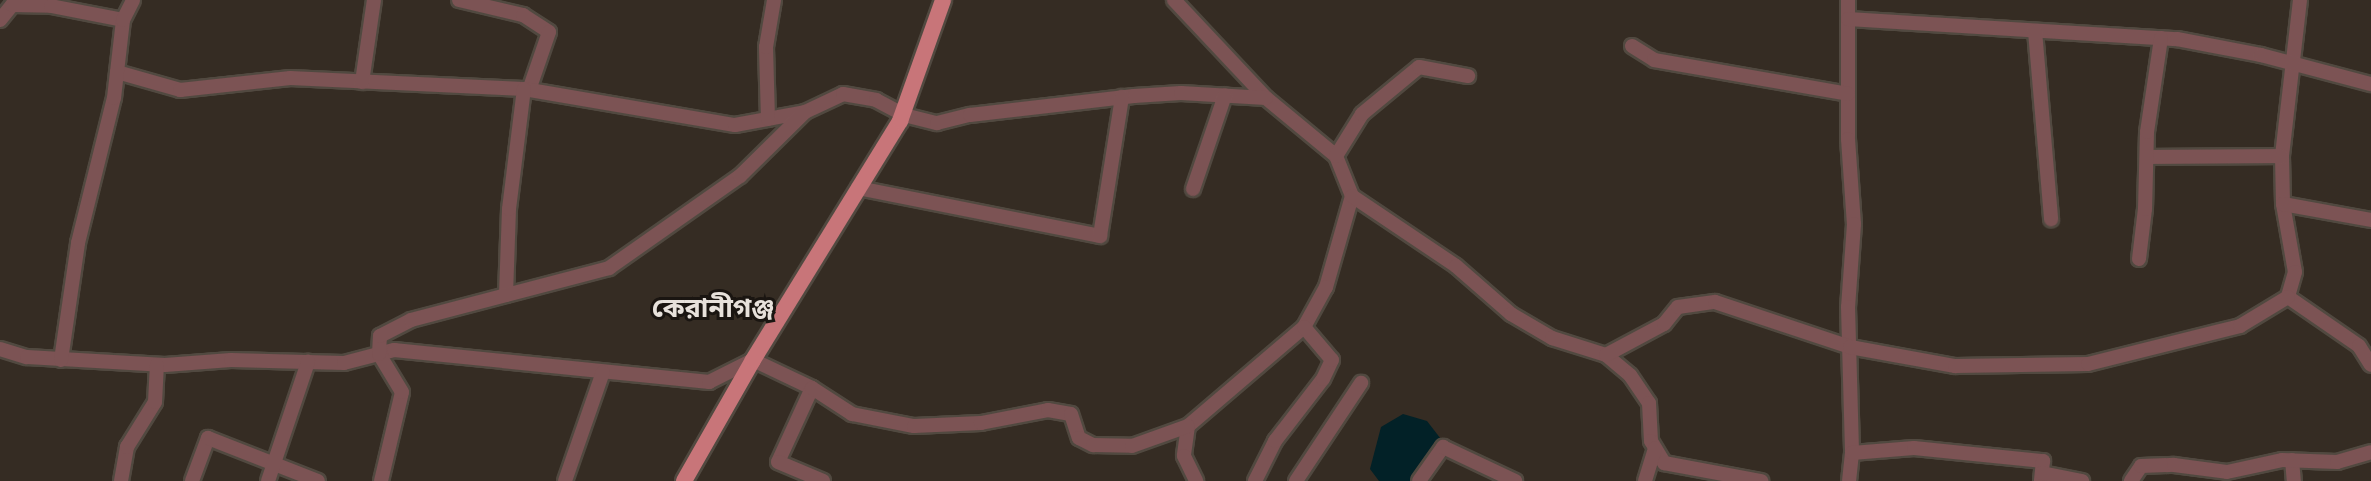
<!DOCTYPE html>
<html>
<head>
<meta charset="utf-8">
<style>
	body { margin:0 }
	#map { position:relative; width:2371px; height:481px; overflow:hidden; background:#352c23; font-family:Raleway,"Noto Sans Bengali",sans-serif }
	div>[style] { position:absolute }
	.water>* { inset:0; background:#022127 }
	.roads { filter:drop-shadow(2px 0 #514940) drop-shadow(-2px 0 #514940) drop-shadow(0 2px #514940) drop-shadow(0 -2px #514940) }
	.minor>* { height:14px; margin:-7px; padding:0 7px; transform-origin:7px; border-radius:7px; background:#7c5354 }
	.primary>* { height:16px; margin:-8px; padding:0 8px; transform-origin:8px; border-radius:8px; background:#c87579 }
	span { translate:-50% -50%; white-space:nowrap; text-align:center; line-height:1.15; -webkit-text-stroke:6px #1a1511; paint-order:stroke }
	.district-label { font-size:27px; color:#e7e1db; font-weight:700 }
</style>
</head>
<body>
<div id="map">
	<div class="water">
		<i style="clip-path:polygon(1403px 414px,1427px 421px,1444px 443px,1438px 464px,1427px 481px,1379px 481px,1370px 469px,1381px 427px)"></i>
	</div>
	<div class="roads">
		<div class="minor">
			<i style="left:459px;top:0;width:66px;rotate:13.2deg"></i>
			<i style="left:523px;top:15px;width:31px;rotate:33deg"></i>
			<i style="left:549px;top:32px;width:61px;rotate:109deg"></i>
			<i style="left:1174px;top:0;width:134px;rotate:46.8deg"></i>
			<i style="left:1266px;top:98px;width:91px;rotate:39.6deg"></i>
			<i style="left:1336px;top:156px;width:43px;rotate:68.2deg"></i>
			<i style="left:1352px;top:196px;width:95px;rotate:105.9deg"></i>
			<i style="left:1326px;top:287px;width:46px;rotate:118.8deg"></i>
			<i style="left:1304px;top:327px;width:153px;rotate:139.5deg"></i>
			<i style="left:1188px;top:426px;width:30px;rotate:98deg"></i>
			<i style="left:1184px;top:456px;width:28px;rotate:64deg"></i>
			<i style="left:1848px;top:0;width:139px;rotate:90deg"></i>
			<i style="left:1848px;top:139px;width:85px;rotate:86deg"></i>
			<i style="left:1854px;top:224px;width:83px;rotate:94.1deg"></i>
			<i style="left:1848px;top:307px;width:146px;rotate:88.4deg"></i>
			<i style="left:1852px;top:453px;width:28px;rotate:96deg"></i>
			<i style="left:2300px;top:0;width:157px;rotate:96.6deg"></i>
			<i style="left:2282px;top:156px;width:48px;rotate:88.8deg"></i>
			<i style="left:2283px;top:204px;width:69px;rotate:80deg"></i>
			<i style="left:2295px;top:272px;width:26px;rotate:106deg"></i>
			<i style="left:2288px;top:297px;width:86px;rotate:34.6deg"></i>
			<i style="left:2359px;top:346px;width:22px;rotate:58deg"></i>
			<i style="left:1848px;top:19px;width:330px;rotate:3.5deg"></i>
			<i style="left:2177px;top:39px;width:86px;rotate:10.8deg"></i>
			<i style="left:2261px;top:55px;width:114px;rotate:14.8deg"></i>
			<i style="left:0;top:20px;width:19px;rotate:-51deg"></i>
			<i style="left:12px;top:5px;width:39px;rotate:1deg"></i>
			<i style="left:51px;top:6px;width:73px;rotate:11deg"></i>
			<i style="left:2035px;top:31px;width:189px;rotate:85.1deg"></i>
			<i style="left:1632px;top:46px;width:26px;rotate:32deg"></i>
			<i style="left:1654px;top:60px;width:197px;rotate:9.9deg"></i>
			<i style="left:117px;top:72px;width:66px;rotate:15.9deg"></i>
			<i style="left:180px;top:90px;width:111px;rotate:-6.2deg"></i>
			<i style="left:290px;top:78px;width:234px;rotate:2.7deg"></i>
			<i style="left:524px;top:89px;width:214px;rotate:9.7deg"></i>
			<i style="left:735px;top:125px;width:71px;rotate:-10.5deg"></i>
			<i style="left:805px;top:112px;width:42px;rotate:-25.3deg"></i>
			<i style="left:843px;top:94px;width:34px;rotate:10deg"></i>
			<i style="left:876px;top:100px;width:32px;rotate:28deg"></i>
			<i style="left:904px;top:115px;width:34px;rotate:14deg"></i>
			<i style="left:937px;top:123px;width:34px;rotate:-14deg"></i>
			<i style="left:970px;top:115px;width:165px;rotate:-6.6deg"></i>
			<i style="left:1134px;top:96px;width:47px;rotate:-3.7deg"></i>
			<i style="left:1181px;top:93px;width:85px;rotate:3.4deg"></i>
			<i style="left:362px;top:82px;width:83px;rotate:-81.7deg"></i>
			<i style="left:768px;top:119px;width:72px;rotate:-91.6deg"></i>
			<i style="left:766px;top:47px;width:48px;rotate:-80.3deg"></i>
			<i style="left:1336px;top:156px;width:49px;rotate:-58.2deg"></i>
			<i style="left:1362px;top:114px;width:74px;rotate:-39.5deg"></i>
			<i style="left:1419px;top:67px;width:50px;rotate:10.4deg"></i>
			<i style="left:2147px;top:157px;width:135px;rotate:-0.4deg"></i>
			<i style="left:858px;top:188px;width:247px;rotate:11.2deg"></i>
			<i style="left:1100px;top:236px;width:141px;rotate:-81deg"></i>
			<i style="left:1193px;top:189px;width:99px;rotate:-71.2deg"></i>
			<i style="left:1352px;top:196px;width:125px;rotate:33.9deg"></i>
			<i style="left:1456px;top:266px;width:73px;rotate:41.1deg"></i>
			<i style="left:1511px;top:314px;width:48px;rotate:30.3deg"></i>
			<i style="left:1552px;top:338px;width:57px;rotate:17.5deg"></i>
			<i style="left:1606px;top:355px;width:31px;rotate:40deg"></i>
			<i style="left:1630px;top:375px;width:34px;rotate:56deg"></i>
			<i style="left:1649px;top:403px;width:38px;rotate:87deg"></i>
			<i style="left:1651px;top:441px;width:26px;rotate:59deg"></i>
			<i style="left:1664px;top:463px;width:99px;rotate:10.5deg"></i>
			<i style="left:2283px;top:204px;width:89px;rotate:10.3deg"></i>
			<i style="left:2139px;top:259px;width:50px;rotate:-83.2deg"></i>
			<i style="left:2145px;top:209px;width:77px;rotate:-88.5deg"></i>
			<i style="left:2147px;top:132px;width:95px;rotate:-81.5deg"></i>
			<i style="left:506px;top:295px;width:86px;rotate:-88deg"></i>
			<i style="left:509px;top:209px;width:121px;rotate:-82.9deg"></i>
			<i style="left:0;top:349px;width:28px;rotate:17deg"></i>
			<i style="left:27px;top:357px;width:138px;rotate:3.3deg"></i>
			<i style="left:165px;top:365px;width:66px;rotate:-4.3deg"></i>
			<i style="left:231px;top:360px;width:113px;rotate:1.5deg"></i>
			<i style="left:344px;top:363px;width:52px;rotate:-14.6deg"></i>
			<i style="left:394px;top:350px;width:317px;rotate:5.8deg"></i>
			<i style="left:709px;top:382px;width:49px;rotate:-26.6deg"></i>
			<i style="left:753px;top:360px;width:65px;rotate:25.4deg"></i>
			<i style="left:812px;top:388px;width:81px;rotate:114.7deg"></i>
			<i style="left:778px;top:462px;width:49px;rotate:22.9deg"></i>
			<i style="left:1606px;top:355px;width:66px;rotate:-28.1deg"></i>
			<i style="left:1664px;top:324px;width:22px;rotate:-51deg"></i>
			<i style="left:1678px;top:307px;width:37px;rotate:-8deg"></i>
			<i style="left:1715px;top:302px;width:142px;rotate:18.4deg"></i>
			<i style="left:1850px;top:347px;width:107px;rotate:10.3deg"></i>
			<i style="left:1955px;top:366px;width:133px;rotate:-0.9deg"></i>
			<i style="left:2088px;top:364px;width:157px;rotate:-14deg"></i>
			<i style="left:2240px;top:326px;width:56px;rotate:-31.1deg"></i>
			<i style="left:61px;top:360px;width:118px;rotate:-81.7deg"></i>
			<i style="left:78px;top:243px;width:149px;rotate:-76.1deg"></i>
			<i style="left:114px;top:98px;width:79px;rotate:-83.4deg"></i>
			<i style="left:123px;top:20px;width:22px;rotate:-63deg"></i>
			<i style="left:812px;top:388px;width:48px;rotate:33deg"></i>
			<i style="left:852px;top:414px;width:63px;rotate:11deg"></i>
			<i style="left:914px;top:426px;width:67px;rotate:-2.6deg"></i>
			<i style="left:981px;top:423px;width:68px;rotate:-11deg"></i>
			<i style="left:1048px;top:410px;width:23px;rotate:10deg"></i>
			<i style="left:1071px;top:414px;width:25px;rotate:72deg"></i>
			<i style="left:1079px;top:438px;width:16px;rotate:27deg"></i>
			<i style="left:1093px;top:445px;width:39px;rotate:1deg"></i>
			<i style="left:1132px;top:446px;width:59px;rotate:-19.7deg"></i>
			<i style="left:1852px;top:453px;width:62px;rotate:-4.6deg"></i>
			<i style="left:1914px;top:448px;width:130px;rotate:5.8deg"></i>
			<i style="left:2043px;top:461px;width:20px;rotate:96deg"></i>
			<i style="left:2292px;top:460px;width:21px;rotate:85deg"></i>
			<i style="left:2042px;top:473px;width:41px;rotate:11.3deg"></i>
			<i style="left:121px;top:481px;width:35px;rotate:-80deg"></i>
			<i style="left:127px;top:447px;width:53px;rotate:-58.1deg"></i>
			<i style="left:155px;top:402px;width:37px;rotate:-87deg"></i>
			<i style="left:192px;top:481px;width:46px;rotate:-69.6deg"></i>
			<i style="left:208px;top:438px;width:118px;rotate:21.4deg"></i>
			<i style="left:268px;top:481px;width:126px;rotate:-71.4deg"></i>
			<i style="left:381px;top:481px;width:91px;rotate:-76.7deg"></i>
			<i style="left:402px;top:392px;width:44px;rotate:-121.2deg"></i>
			<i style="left:379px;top:354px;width:18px;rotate:-87deg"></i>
			<i style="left:380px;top:336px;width:35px;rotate:-27deg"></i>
			<i style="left:411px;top:320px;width:205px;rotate:-14.7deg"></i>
			<i style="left:609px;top:268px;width:160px;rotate:-35.1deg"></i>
			<i style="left:740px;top:176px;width:91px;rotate:-44.6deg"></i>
			<i style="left:565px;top:481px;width:115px;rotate:-70.8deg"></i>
			<i style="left:1255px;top:481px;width:45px;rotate:-63.4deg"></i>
			<i style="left:1275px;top:441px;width:78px;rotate:-52.3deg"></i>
			<i style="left:1323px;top:379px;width:21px;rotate:-65deg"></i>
			<i style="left:1332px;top:360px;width:43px;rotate:-130.3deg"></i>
			<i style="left:1296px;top:481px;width:118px;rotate:-56.4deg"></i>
			<i style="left:1419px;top:481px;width:42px;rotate:-54.8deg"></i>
			<i style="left:1443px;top:447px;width:80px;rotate:25.3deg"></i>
			<i style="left:1645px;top:481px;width:34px;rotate:-73deg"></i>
			<i style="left:2131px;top:481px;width:18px;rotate:-56deg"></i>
			<i style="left:2141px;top:466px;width:33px;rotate:-2deg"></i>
			<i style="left:2174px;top:465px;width:53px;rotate:7.5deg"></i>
			<i style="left:2227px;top:472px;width:56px;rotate:-12.3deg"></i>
			<i style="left:2282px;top:460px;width:55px;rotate:2.1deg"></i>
			<i style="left:2337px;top:462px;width:35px;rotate:-16deg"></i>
		</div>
		<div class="primary">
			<i style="left:684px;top:481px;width:139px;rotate:-60.3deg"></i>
			<i style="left:753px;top:360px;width:281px;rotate:-58.4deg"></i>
			<i style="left:900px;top:121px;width:128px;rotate:-70.4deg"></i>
		</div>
	</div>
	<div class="district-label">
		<span style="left:713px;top:308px">কেরানীগঞ্জ</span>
	</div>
</div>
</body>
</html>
